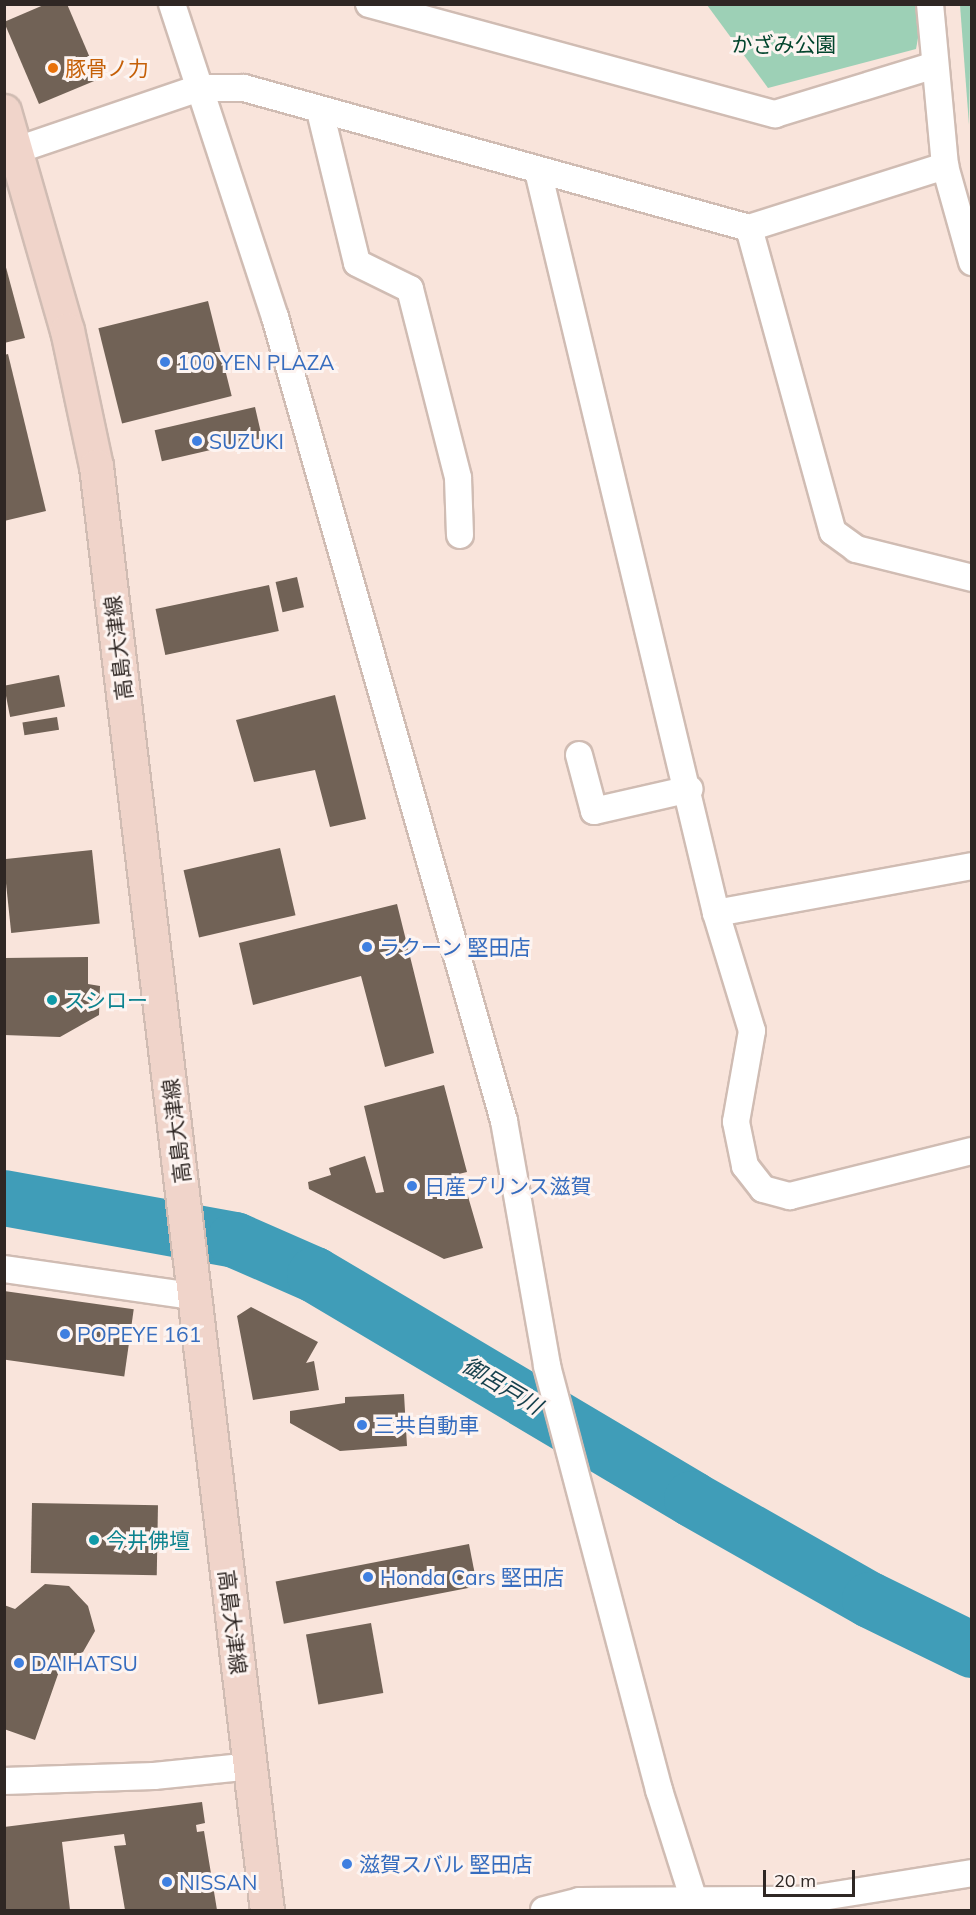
<!DOCTYPE html>
<html>
<head>
<meta charset="utf-8">
<style>
	body { margin:0 }
	#map { position:relative; width:976px; height:1915px; overflow:hidden; background:#f9e4db; font-family:Mulish,"Noto Sans JP",sans-serif }
	div>[style] { position:absolute }
	.green>* { inset:0; background:#9dd0b6 }
	.river>* { height:56px; margin:-28px; padding:0 28px; transform-origin:28px; border-radius:28px; background:#409db8 }
	.building>* { inset:0; background:#716256; transform-origin:0 0 }
	.roads { filter:drop-shadow(2px 0 #d0bcb3) drop-shadow(-2px 0 #d0bcb3) drop-shadow(0 2px #d0bcb3) drop-shadow(0 -2px #d0bcb3) }
	.street>* { height:26px; margin:-13px; padding:0 13px; transform-origin:13px; border-radius:13px; background:#fff }
	.secondary>* { height:33px; margin:-16.5px; padding:0 16.5px; transform-origin:16.5px; border-radius:16.5px; background:#f0d4ca }
	.dots>* { width:16px; height:16px; translate:-50% -50%; box-sizing:border-box; border:3px solid #fdf4f1; border-radius:50% }
	span { translate:-50% -50%; white-space:nowrap; text-align:center; line-height:1.15; -webkit-text-stroke:6px #fdf4f1; paint-order:stroke }
	.park-label { font-size:21px; color:#02452d }
	.food-label { font-size:21px; color:#c56008 }
	.left { translate:0 -50%; text-align:left }
	.shop-label { font-size:21px; color:#366cbe }
	.street-label { font-size:21px; color:#2f2724 }
	.culture-label { font-size:21px; color:#0d838f }
	.water-label { font-size:22px; color:#17414d; font-style:italic }
	.frame { position:absolute; inset:0; border:6px solid #2f2724; pointer-events:none }
	.scale { position:absolute; left:763px; top:1870px; width:92px; height:27px; box-sizing:border-box; border:3px solid #2f2724; border-top:0; padding-left:8px; font-size:18px; line-height:21px; white-space:nowrap; color:#2f2724; -webkit-text-stroke:4px #fdf4f1; paint-order:stroke }
</style>
</head>
<body>
<div id="map">
	<div class="green">
		<i style="clip-path:polygon(707px 5px,924px 5px,916px 49px,768px 88px)"></i>
		<i style="clip-path:polygon(960px 5px,971px 5px,969px 125px)"></i>
	</div>
	<div class="river">
		<i style="left:4px;top:1198px;width:235px;rotate:10.3deg"></i>
		<i style="left:235px;top:1240px;width:87px;rotate:23.6deg"></i>
		<i style="left:315px;top:1275px;width:439px;rotate:30.7deg"></i>
		<i style="left:692px;top:1499px;width:205px;rotate:29.6deg"></i>
		<i style="left:870px;top:1600px;width:114px;rotate:26.1deg"></i>
	</div>
	<div class="building">
		<i style="clip-path:polygon(46px 4px,67px 4px,99px 79px,39px 104px,4px 22px)"></i>
		<i style="clip-path:polygon(4px 260px,25px 338px,4px 343px)"></i>
		<i style="left:208px;top:301px;width:98px;height:113px;rotate:76deg"></i>
		<i style="clip-path:polygon(8px 354px,46px 511px,4px 521px,4px 355px)"></i>
		<i style="left:255px;top:407px;width:32px;height:103px;rotate:77deg"></i>
		<i style="left:297px;top:577px;width:31px;height:22px;rotate:77deg"></i>
		<i style="left:269px;top:585px;width:47px;height:116px;rotate:78deg"></i>
		<i style="left:59px;top:675px;width:32px;height:56px;rotate:79deg"></i>
		<i style="clip-path:polygon(335px 695px,366px 819px,330px 827px,315px 770px,254px 782px,236px 720px)"></i>
		<i style="left:57px;top:717px;width:13px;height:35px;rotate:81deg"></i>
		<i style="left:280px;top:848px;width:69px;height:99px;rotate:77deg"></i>
		<i style="left:92px;top:850px;width:74px;height:89px;rotate:84deg"></i>
		<i style="clip-path:polygon(397px 904px,434px 1053px,385px 1067px,361px 976px,253px 1005px,239px 943px)"></i>
		<i style="clip-path:polygon(88px 957px,88px 984px,100px 986px,99px 1015px,60px 1037px,4px 1035px,4px 958px)"></i>
		<i style="clip-path:polygon(444px 1085px,467px 1172px,442px 1178px,447px 1199px,467px 1193px,483px 1248px,444px 1259px,309px 1189px,308px 1182px,331px 1175px,329px 1168px,365px 1156px,376px 1193px,384px 1192px,364px 1106px)"></i>
		<i style="left:4px;top:1291px;width:131px;height:68px;rotate:8deg"></i>
		<i style="clip-path:polygon(251px 1307px,318px 1342px,306px 1363px,314px 1361px,319px 1390px,253px 1400px,237px 1316px)"></i>
		<i style="clip-path:polygon(404px 1394px,407px 1446px,340px 1451px,290px 1423px,290px 1411px,345px 1403px,345px 1397px)"></i>
		<i style="left:32px;top:1503px;width:126px;height:70px;rotate:1deg"></i>
		<i style="left:469px;top:1544px;width:43px;height:197px;rotate:79deg"></i>
		<i style="clip-path:polygon(45px 1584px,69px 1586px,88px 1606px,95px 1631px,83px 1652px,63px 1660px,35px 1740px,4px 1729px,4px 1605px,15px 1609px)"></i>
		<i style="left:371px;top:1623px;width:71px;height:66px;rotate:80deg"></i>
		<i style="clip-path:polygon(202px 1802px,205px 1823px,196px 1825px,197px 1832px,204px 1831px,217px 1910px,125px 1910px,114px 1846px,126px 1845px,124px 1834px,62px 1842px,70px 1910px,4px 1910px,4px 1827px)"></i>
	</div>
	<div class="roads">
		<div class="street">
			<i style="left:172px;top:4px;width:330px;rotate:71.8deg"></i>
			<i style="left:275px;top:317px;width:836px;rotate:74.1deg"></i>
			<i style="left:504px;top:1121px;width:249px;rotate:80deg"></i>
			<i style="left:547px;top:1366px;width:439px;rotate:75.2deg"></i>
			<i style="left:659px;top:1790px;width:126px;rotate:72.4deg"></i>
			<i style="left:369px;top:4px;width:421px;rotate:15.2deg"></i>
			<i style="left:775px;top:114px;width:167px;rotate:-17deg"></i>
			<i style="left:930px;top:4px;width:163px;rotate:84.7deg"></i>
			<i style="left:945px;top:166px;width:100px;rotate:74.3deg"></i>
			<i style="left:320px;top:111px;width:156px;rotate:76.3deg"></i>
			<i style="left:357px;top:263px;width:59px;rotate:26.1deg"></i>
			<i style="left:410px;top:289px;width:195px;rotate:75.7deg"></i>
			<i style="left:458px;top:478px;width:57px;rotate:88deg"></i>
			<i style="left:17px;top:150px;width:192px;rotate:-18.8deg"></i>
			<i style="left:199px;top:88px;width:45px"></i>
			<i style="left:244px;top:88px;width:524px;rotate:15.49deg"></i>
			<i style="left:749px;top:228px;width:206px;rotate:-17.6deg"></i>
			<i style="left:538px;top:171px;width:763px;rotate:76.51deg"></i>
			<i style="left:716px;top:913px;width:123px;rotate:73deg"></i>
			<i style="left:752px;top:1031px;width:92px;rotate:100deg"></i>
			<i style="left:736px;top:1122px;width:45px;rotate:78.4deg"></i>
			<i style="left:745px;top:1166px;width:29px;rotate:52deg"></i>
			<i style="left:763px;top:1189px;width:28px;rotate:15deg"></i>
			<i style="left:790px;top:1196px;width:187px;rotate:-13.9deg"></i>
			<i style="left:749px;top:228px;width:315px;rotate:74.6deg"></i>
			<i style="left:833px;top:532px;width:29px;rotate:36deg"></i>
			<i style="left:856px;top:549px;width:120px;rotate:14deg"></i>
			<i style="left:579px;top:755px;width:58px;rotate:75deg"></i>
			<i style="left:594px;top:811px;width:98px;rotate:-12.9deg"></i>
			<i style="left:716px;top:913px;width:260px;rotate:-10.4deg"></i>
			<i style="left:4px;top:1269px;width:190px;rotate:8.2deg"></i>
			<i style="left:4px;top:1781px;width:150px;rotate:-1.9deg"></i>
			<i style="left:154px;top:1776px;width:99px;rotate:-5.8deg"></i>
			<i style="left:544px;top:1910px;width:36px;rotate:-14deg"></i>
			<i style="left:579px;top:1901px;width:225px;rotate:-0.3deg"></i>
			<i style="left:804px;top:1900px;width:170px;rotate:-9.1deg"></i>
		</div>
		<div class="secondary">
			<i style="left:4px;top:111px;width:228px;rotate:74deg"></i>
			<i style="left:67px;top:330px;width:139px;rotate:78deg"></i>
			<i style="left:96px;top:466px;width:1454px;rotate:83.25deg"></i>
		</div>
	</div>
	<div class="dots">
		<i style="left:53px;top:68px;background:#e8710a"></i>
		<i style="left:165px;top:362px;background:#3f7fe0"></i>
		<i style="left:197px;top:441px;background:#3f7fe0"></i>
		<i style="left:367px;top:947px;background:#3f7fe0"></i>
		<i style="left:52px;top:1000px;background:#0f9aa8"></i>
		<i style="left:412px;top:1186px;background:#3f7fe0"></i>
		<i style="left:65px;top:1334px;background:#3f7fe0"></i>
		<i style="left:362px;top:1425px;background:#3f7fe0"></i>
		<i style="left:94px;top:1540px;background:#0f9aa8"></i>
		<i style="left:368px;top:1577px;background:#3f7fe0"></i>
		<i style="left:19px;top:1663px;background:#3f7fe0"></i>
		<i style="left:347px;top:1864px;background:#3f7fe0"></i>
		<i style="left:167px;top:1882px;background:#3f7fe0"></i>
	</div>
	<div class="park-label">
		<span style="left:784px;top:44px">かざみ公園</span>
	</div>
	<div class="food-label">
		<span class="left" style="left:65px;top:68px">豚骨ノ力</span>
	</div>
	<div class="shop-label">
		<span class="left" style="left:177px;top:362px">100 YEN PLAZA</span>
		<span class="left" style="left:209px;top:441px">SUZUKI</span>
		<span class="left" style="left:379px;top:947px">ラクーン 堅田店</span>
		<span class="left" style="left:424px;top:1186px">日産プリンス滋賀</span>
		<span class="left" style="left:77px;top:1334px">POPEYE 161</span>
		<span class="left" style="left:374px;top:1425px">三共自動車</span>
		<span class="left" style="left:380px;top:1577px">Honda Cars 堅田店</span>
		<span class="left" style="left:31px;top:1663px">DAIHATSU</span>
		<span class="left" style="left:359px;top:1864px">滋賀スバル 堅田店</span>
		<span class="left" style="left:179px;top:1882px">NISSAN</span>
	</div>
	<div class="street-label">
		<span style="left:118px;top:648px;rotate:-97deg">高島大津線</span>
		<span style="left:176px;top:1131px;rotate:-97deg">高島大津線</span>
		<span style="left:233px;top:1622px;rotate:83deg">高島大津線</span>
	</div>
	<div class="culture-label">
		<span class="left" style="left:64px;top:1000px">スシロー</span>
		<span class="left" style="left:106px;top:1540px">今井佛壇</span>
	</div>
	<div class="water-label">
		<span style="left:502px;top:1386px;rotate:31deg">御呂戸川</span>
	</div>
	<div class="frame"></div>
	<div class="scale">20 m</div>
</div>
</body>
</html>
